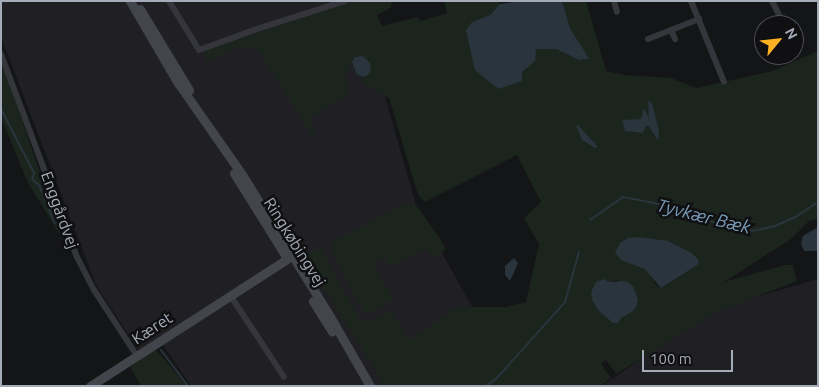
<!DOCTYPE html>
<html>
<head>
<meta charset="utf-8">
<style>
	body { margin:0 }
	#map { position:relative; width:819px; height:387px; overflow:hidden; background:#141517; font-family:Ubuntu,sans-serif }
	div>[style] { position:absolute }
	.built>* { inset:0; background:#202024 }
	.green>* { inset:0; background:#1c251d }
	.water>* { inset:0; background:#29343c }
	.stream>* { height:2px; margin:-1px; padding:0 1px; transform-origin:1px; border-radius:1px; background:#29343c }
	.street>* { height:6px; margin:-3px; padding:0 3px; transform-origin:3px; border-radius:3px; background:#35363c }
	.secondary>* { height:9px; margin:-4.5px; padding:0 4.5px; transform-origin:4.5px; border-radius:4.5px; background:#43454c }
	span { translate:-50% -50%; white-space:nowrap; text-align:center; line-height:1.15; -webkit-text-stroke:5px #101012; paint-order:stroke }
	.street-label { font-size:16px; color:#a5abb8 }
	.water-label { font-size:18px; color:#789bb7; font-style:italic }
	.frame { position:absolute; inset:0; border:2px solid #a5abb8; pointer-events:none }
	.north { position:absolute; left:754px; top:15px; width:50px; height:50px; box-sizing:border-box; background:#101012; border:1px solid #4c4e54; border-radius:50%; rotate:62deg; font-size:14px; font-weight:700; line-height:20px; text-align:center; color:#a5abb8 }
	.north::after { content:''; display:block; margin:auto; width:18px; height:22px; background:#ffb124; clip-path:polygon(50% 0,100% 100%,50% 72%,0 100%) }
	.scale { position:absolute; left:642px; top:350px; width:91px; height:22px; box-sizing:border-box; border:2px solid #a5abb8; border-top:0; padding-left:6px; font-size:15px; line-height:18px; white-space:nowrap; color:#a5abb8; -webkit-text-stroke:4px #101012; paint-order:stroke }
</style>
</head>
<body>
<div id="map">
	<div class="built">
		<i style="clip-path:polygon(1px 1px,352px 1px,382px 86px,417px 209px,487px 333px,405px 386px,191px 386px,163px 345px,143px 357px,96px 285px,1px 37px)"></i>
		<i style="clip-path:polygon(818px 279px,818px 386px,602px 386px,711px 310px)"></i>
	</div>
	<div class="green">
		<i style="clip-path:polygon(evenodd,355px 1px,392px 1px,391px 8px,377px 15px,382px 26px,417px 17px,421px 21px,447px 13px,444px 1px,497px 1px,500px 4px,490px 15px,472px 22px,475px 69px,498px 89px,535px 61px,535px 49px,556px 49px,579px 60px,588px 59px,570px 28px,562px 1px,586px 1px,606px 71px,625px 75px,671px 78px,696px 88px,773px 71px,818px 51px,818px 218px,809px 221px,791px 239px,724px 282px,785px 265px,793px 265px,797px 281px,716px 312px,616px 374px,606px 360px,601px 364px,611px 378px,600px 386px,385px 386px,304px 256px,321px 248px,359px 317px,366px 323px,390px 310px,409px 340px,457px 307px,505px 307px,526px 302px,539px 244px,524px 218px,541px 202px,517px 155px,425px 202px,418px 195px,389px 98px,360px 82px,371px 72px,363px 57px,355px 57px,344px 78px,350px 93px,309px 118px,316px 131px,311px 134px,259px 51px,250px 46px,231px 50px,206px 61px,204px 51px,355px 1px,668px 241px,690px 252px,699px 264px,661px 288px,656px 285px,650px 273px,639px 265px,668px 241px,355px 1px,617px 280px,632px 312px,621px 318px,606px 316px,599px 311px,591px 292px,595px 286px,617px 280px)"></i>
		<i style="clip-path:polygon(1px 64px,5px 71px,64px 242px,27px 181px,1px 117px)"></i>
		<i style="clip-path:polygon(407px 203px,416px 205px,445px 246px,444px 251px,433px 258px,426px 249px,391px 267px,384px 258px,373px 264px,394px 299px,366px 315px,331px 253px,331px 243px)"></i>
		<i style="clip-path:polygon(154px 349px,160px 354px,187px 386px,141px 386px,130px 367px)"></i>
	</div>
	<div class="water">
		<i style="clip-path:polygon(521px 1px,562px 1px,570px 28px,589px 59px,579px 60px,556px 49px,536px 49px,535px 61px,522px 72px,522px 81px,498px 89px,475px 70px,466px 30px,472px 22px,490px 15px,500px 4px)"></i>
		<i style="clip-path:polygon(363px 56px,370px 63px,371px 72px,365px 77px,357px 75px,352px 62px,355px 57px)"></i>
		<i style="clip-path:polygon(648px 100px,652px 103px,659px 131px,658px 141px,649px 126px,646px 126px,643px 133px,625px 131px,622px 120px,641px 119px,644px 108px,649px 119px)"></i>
		<i style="clip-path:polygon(576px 125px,579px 126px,598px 147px,595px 148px,582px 140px)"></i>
		<i style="clip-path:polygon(818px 227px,818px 251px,804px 251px,801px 244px,803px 236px)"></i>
		<i style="clip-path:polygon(639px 237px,668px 241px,690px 252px,698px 259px,699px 264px,661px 288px,645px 269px,621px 260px,615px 253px,620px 243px,628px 238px)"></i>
		<i style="clip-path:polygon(514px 258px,518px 263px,510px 281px,505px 275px,505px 266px)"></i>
		<i style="clip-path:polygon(604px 279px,609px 282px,626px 281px,633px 286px,638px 300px,636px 307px,632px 312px,621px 318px,618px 323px,613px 323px,599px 311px,592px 300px,591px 292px,596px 282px)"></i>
	</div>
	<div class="stream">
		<i style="left:1px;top:109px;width:72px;rotate:62.7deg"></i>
		<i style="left:34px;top:173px;width:6px;rotate:108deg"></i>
		<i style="left:32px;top:179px;width:9px;rotate:41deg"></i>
		<i style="left:39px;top:185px;width:41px;rotate:67.2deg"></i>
		<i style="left:590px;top:220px;width:40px;rotate:-34.9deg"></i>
		<i style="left:623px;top:197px;width:38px;rotate:11deg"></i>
		<i style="left:660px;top:204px;width:62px;rotate:18.7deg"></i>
		<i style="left:719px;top:224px;width:34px;rotate:12deg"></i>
		<i style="left:752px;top:231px;width:24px;rotate:-12deg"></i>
		<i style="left:775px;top:226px;width:24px;rotate:-24deg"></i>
		<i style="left:797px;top:216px;width:25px;rotate:-34deg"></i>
		<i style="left:161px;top:350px;width:45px;rotate:53.1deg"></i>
		<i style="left:486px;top:386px;width:12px;rotate:-35deg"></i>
		<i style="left:496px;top:379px;width:103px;rotate:-48.1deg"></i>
		<i style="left:565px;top:302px;width:52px;rotate:-74.4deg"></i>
	</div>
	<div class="street">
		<i style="left:169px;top:1px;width:57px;rotate:58.5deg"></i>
		<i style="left:199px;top:50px;width:59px;rotate:-20deg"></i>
		<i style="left:254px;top:30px;width:96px;rotate:-17.7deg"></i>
		<i style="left:614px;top:1px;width:11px;rotate:75deg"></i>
		<i style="left:691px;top:1px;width:87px;rotate:67.8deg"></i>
		<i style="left:772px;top:1px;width:27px;rotate:63deg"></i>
		<i style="left:793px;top:25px;width:1px;rotate:-45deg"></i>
		<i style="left:671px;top:30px;width:10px;rotate:66deg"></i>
		<i style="left:648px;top:39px;width:55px;rotate:-21.4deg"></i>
		<i style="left:1px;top:54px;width:217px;rotate:69.5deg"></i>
		<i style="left:77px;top:257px;width:37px;rotate:63deg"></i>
		<i style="left:94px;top:290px;width:79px;rotate:56.9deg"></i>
		<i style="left:230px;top:295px;width:98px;rotate:56.6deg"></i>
	</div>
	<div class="secondary">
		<i style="left:130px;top:1px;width:95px;rotate:59.7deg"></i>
		<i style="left:178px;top:83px;width:113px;rotate:55deg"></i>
		<i style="left:243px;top:176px;width:161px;rotate:58.2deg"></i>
		<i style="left:328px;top:313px;width:84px;rotate:60.1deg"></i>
		<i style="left:140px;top:9px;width:95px;rotate:58.8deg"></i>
		<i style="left:234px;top:173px;width:97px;rotate:58.1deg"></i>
		<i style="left:313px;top:301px;width:36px;rotate:58deg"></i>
		<i style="left:90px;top:386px;width:234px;rotate:-32.8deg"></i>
	</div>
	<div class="street-label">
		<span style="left:60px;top:210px;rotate:70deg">Enggårdvej</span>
		<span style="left:295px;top:242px;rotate:58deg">Ringkøbingvej</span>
		<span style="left:152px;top:328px;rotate:-33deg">Kæret</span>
	</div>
	<div class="water-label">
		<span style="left:704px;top:216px;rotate:14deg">Tyvkær Bæk</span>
	</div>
	<div class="frame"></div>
	<div class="north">N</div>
	<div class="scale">100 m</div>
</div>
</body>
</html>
